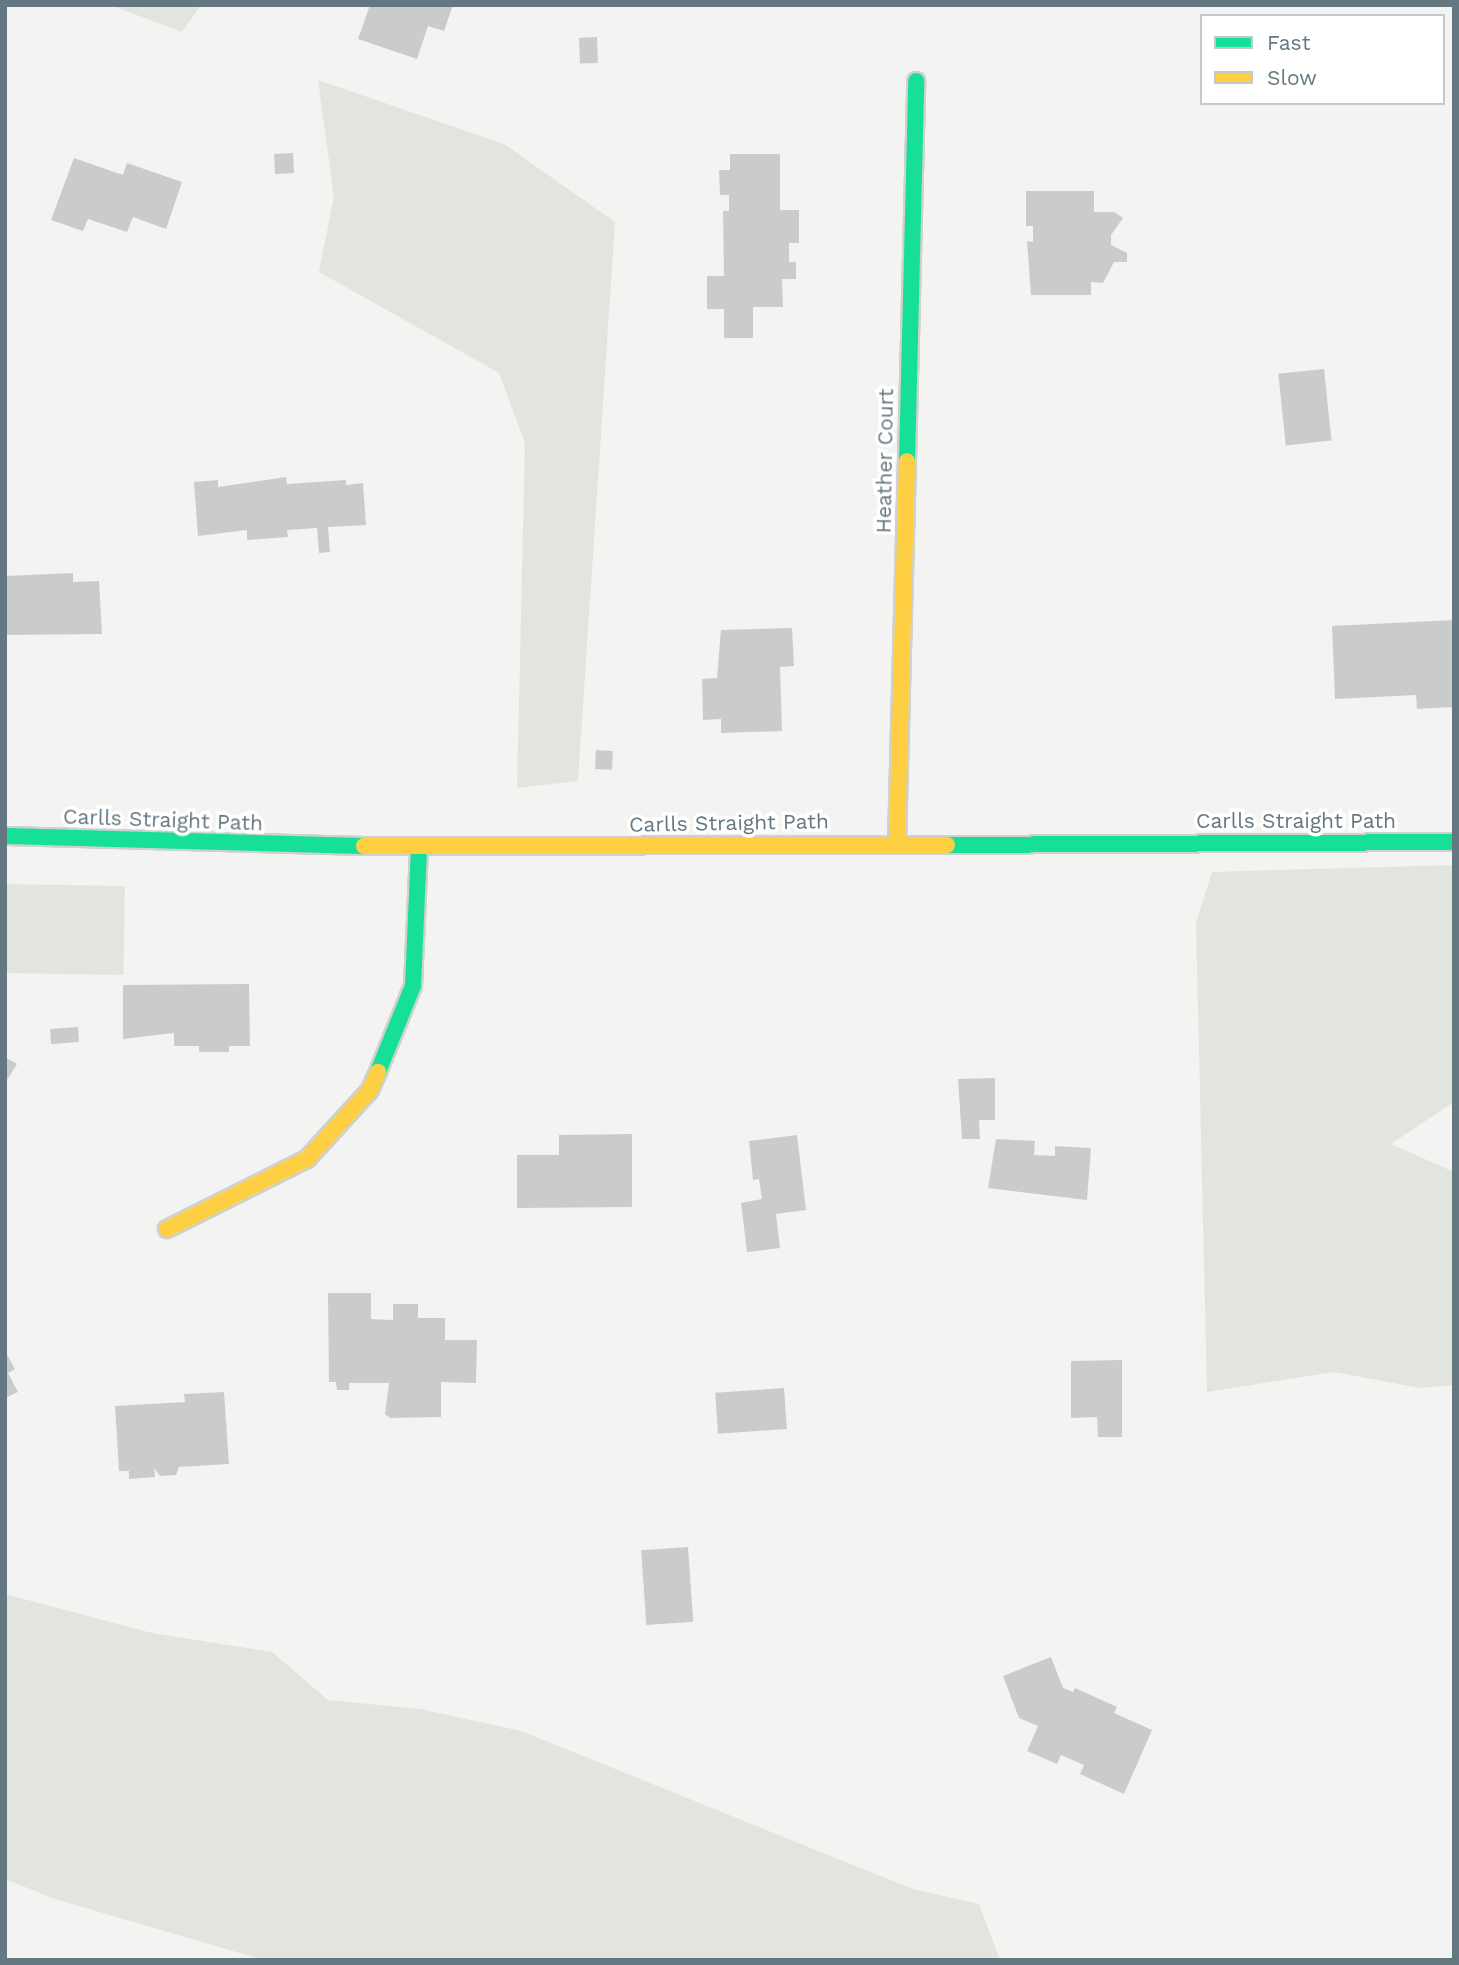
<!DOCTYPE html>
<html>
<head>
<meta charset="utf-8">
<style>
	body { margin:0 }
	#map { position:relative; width:1459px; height:1965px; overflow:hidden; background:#f3f3f1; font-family:"Work Sans",sans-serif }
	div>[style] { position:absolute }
	.green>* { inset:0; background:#e2e5df; transform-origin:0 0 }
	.building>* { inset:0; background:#cacccc; transform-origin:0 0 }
	.roads { filter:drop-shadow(2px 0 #cfd1d1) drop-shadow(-2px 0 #cfd1d1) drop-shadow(0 2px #cfd1d1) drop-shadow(0 -2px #cfd1d1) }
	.fast>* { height:16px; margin:-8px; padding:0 8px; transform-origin:8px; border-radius:8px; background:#16e098 }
	.slow>* { height:16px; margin:-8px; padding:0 8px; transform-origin:8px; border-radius:8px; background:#ffcf43 }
	span { translate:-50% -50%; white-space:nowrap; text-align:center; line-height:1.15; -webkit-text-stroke:7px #fff; paint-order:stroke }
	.street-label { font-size:21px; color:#647881 }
	.frame { position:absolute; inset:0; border:7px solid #647881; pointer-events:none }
	.legend { position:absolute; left:1200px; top:14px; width:245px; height:91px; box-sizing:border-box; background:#fff; border:2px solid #c1c9cd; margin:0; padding:9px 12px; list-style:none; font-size:21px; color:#647881 }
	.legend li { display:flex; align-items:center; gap:14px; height:35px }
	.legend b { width:35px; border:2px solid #c1c9cd }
</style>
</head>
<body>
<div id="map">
	<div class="green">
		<i style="clip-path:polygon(110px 5px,201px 5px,182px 32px)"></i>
		<i style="clip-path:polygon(318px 80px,504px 144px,615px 222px,578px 781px,517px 788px,525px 443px,499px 373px,319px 272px,334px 197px)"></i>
		<i style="clip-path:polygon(1454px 865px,1454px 1102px,1391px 1144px,1454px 1172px,1454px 1385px,1420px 1388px,1334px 1372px,1207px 1392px,1196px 923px,1212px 872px)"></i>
		<i style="left:5px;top:884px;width:120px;height:89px;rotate:1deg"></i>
		<i style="clip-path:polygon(5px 1594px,152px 1633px,272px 1652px,328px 1700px,420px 1709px,521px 1731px,913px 1889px,979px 1904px,1000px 1960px,264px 1960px,55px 1899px,5px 1879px)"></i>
	</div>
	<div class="building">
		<i style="clip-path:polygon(370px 5px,453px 5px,444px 31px,428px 26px,417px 59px,358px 39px)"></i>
		<i style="left:597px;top:37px;width:26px;height:18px;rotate:88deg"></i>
		<i style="left:293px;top:153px;width:20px;height:19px;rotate:87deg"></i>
		<i style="clip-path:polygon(730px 154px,780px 154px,780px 210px,799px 210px,799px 243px,789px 243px,789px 262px,796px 262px,796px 279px,782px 279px,783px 307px,753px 307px,753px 338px,724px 338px,724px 309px,707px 309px,707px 276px,724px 276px,723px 211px,729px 211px,729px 195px,720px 195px,719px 170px,730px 170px)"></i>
		<i style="clip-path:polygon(74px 158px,123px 175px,127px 163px,182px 182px,166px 229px,133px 217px,127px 232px,88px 219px,83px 231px,51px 220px)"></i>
		<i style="clip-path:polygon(1026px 191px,1094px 191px,1094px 212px,1114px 212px,1123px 218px,1111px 235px,1111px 245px,1127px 253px,1127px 262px,1114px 262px,1103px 283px,1091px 282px,1091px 295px,1031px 295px,1027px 241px,1033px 242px,1033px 226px,1026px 226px)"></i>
		<i style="left:1324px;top:369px;width:72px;height:46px;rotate:84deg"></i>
		<i style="clip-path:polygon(286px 477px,287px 484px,346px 480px,346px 485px,363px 483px,366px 525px,328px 527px,330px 552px,319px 553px,317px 528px,287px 530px,288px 537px,247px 540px,247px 530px,198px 536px,194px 482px,218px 480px,218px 487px)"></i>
		<i style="clip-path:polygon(73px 573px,73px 582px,99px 581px,102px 634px,5px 635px,5px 576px)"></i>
		<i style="clip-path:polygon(1454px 620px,1454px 707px,1417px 709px,1416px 695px,1335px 699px,1332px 626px)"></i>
		<i style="clip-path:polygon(792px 628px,794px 666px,780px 667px,782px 731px,721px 733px,721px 719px,703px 720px,702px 679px,717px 678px,721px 630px)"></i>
		<i style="left:596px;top:750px;width:17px;height:19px;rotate:3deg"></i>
		<i style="clip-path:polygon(249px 984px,250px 1046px,229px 1046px,229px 1052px,199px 1052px,199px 1046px,174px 1046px,174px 1033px,123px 1039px,123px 985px)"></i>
		<i style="left:78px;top:1027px;width:15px;height:28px;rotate:86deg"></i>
		<i style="clip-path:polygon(5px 1057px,17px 1064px,5px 1083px)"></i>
		<i style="clip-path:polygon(995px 1078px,995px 1120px,979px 1120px,980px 1139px,962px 1139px,958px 1079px)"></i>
		<i style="clip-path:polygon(632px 1134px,632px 1207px,517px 1208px,517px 1155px,559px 1155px,559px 1135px)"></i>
		<i style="clip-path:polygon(797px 1135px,806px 1210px,776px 1214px,780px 1248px,747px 1252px,741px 1203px,762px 1199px,759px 1179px,753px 1180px,749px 1141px)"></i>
		<i style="clip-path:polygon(996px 1139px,1035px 1141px,1034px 1155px,1055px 1156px,1055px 1146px,1091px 1148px,1087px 1200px,988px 1188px)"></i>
		<i style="clip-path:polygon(328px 1293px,371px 1293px,371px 1319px,393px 1320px,393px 1304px,418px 1304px,418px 1318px,445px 1318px,445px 1340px,477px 1340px,476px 1383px,441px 1382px,441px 1417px,390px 1418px,385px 1414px,389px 1383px,349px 1383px,349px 1390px,337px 1390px,336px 1382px,329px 1382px)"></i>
		<i style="clip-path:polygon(5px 1351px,15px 1369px,8px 1373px,18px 1392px,5px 1398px)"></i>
		<i style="clip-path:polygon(1122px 1360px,1122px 1437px,1098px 1437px,1097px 1417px,1071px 1418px,1071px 1361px)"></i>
		<i style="left:784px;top:1388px;width:41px;height:69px;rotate:86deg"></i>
		<i style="clip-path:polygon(224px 1392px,229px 1464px,179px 1467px,176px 1475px,160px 1476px,154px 1468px,155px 1477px,129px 1479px,129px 1471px,119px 1471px,115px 1406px,185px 1402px,184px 1394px)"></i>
		<i style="left:688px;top:1547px;width:75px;height:47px;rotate:86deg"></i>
		<i style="clip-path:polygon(1051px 1657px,1063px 1688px,1073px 1692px,1075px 1688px,1117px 1707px,1114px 1713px,1152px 1730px,1124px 1794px,1080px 1774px,1084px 1765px,1061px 1755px,1057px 1764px,1027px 1751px,1038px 1726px,1019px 1718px,1003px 1676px)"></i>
	</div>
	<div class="roads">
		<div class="fast">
			<i style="left:907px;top:461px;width:380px;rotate:-88.6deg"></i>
			<i style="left:5px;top:836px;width:359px;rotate:1.6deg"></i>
			<i style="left:947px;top:845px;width:507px;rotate:-0.34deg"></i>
			<i style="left:378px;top:1072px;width:93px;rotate:-67.9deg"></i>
			<i style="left:413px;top:986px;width:138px;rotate:-87.5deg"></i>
		</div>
		<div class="slow">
			<i style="left:897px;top:842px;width:381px;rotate:-88.5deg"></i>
			<i style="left:364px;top:846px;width:583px;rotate:-0.1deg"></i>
			<i style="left:167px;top:1229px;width:157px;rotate:-26.6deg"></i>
			<i style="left:307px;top:1159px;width:93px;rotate:-47.6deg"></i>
			<i style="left:370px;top:1090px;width:20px;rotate:-66deg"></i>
		</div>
	</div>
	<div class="street-label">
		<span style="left:885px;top:461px;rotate:-89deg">Heather Court</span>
		<span style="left:163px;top:820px;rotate:2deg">Carlls Straight Path</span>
		<span style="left:1296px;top:821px">Carlls Straight Path</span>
		<span style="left:729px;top:823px;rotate:-1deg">Carlls Straight Path</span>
	</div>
	<div class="frame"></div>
	<ul class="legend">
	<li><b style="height:9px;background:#16e098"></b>Fast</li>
	<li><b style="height:9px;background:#ffcf43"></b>Slow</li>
	</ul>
</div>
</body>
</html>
